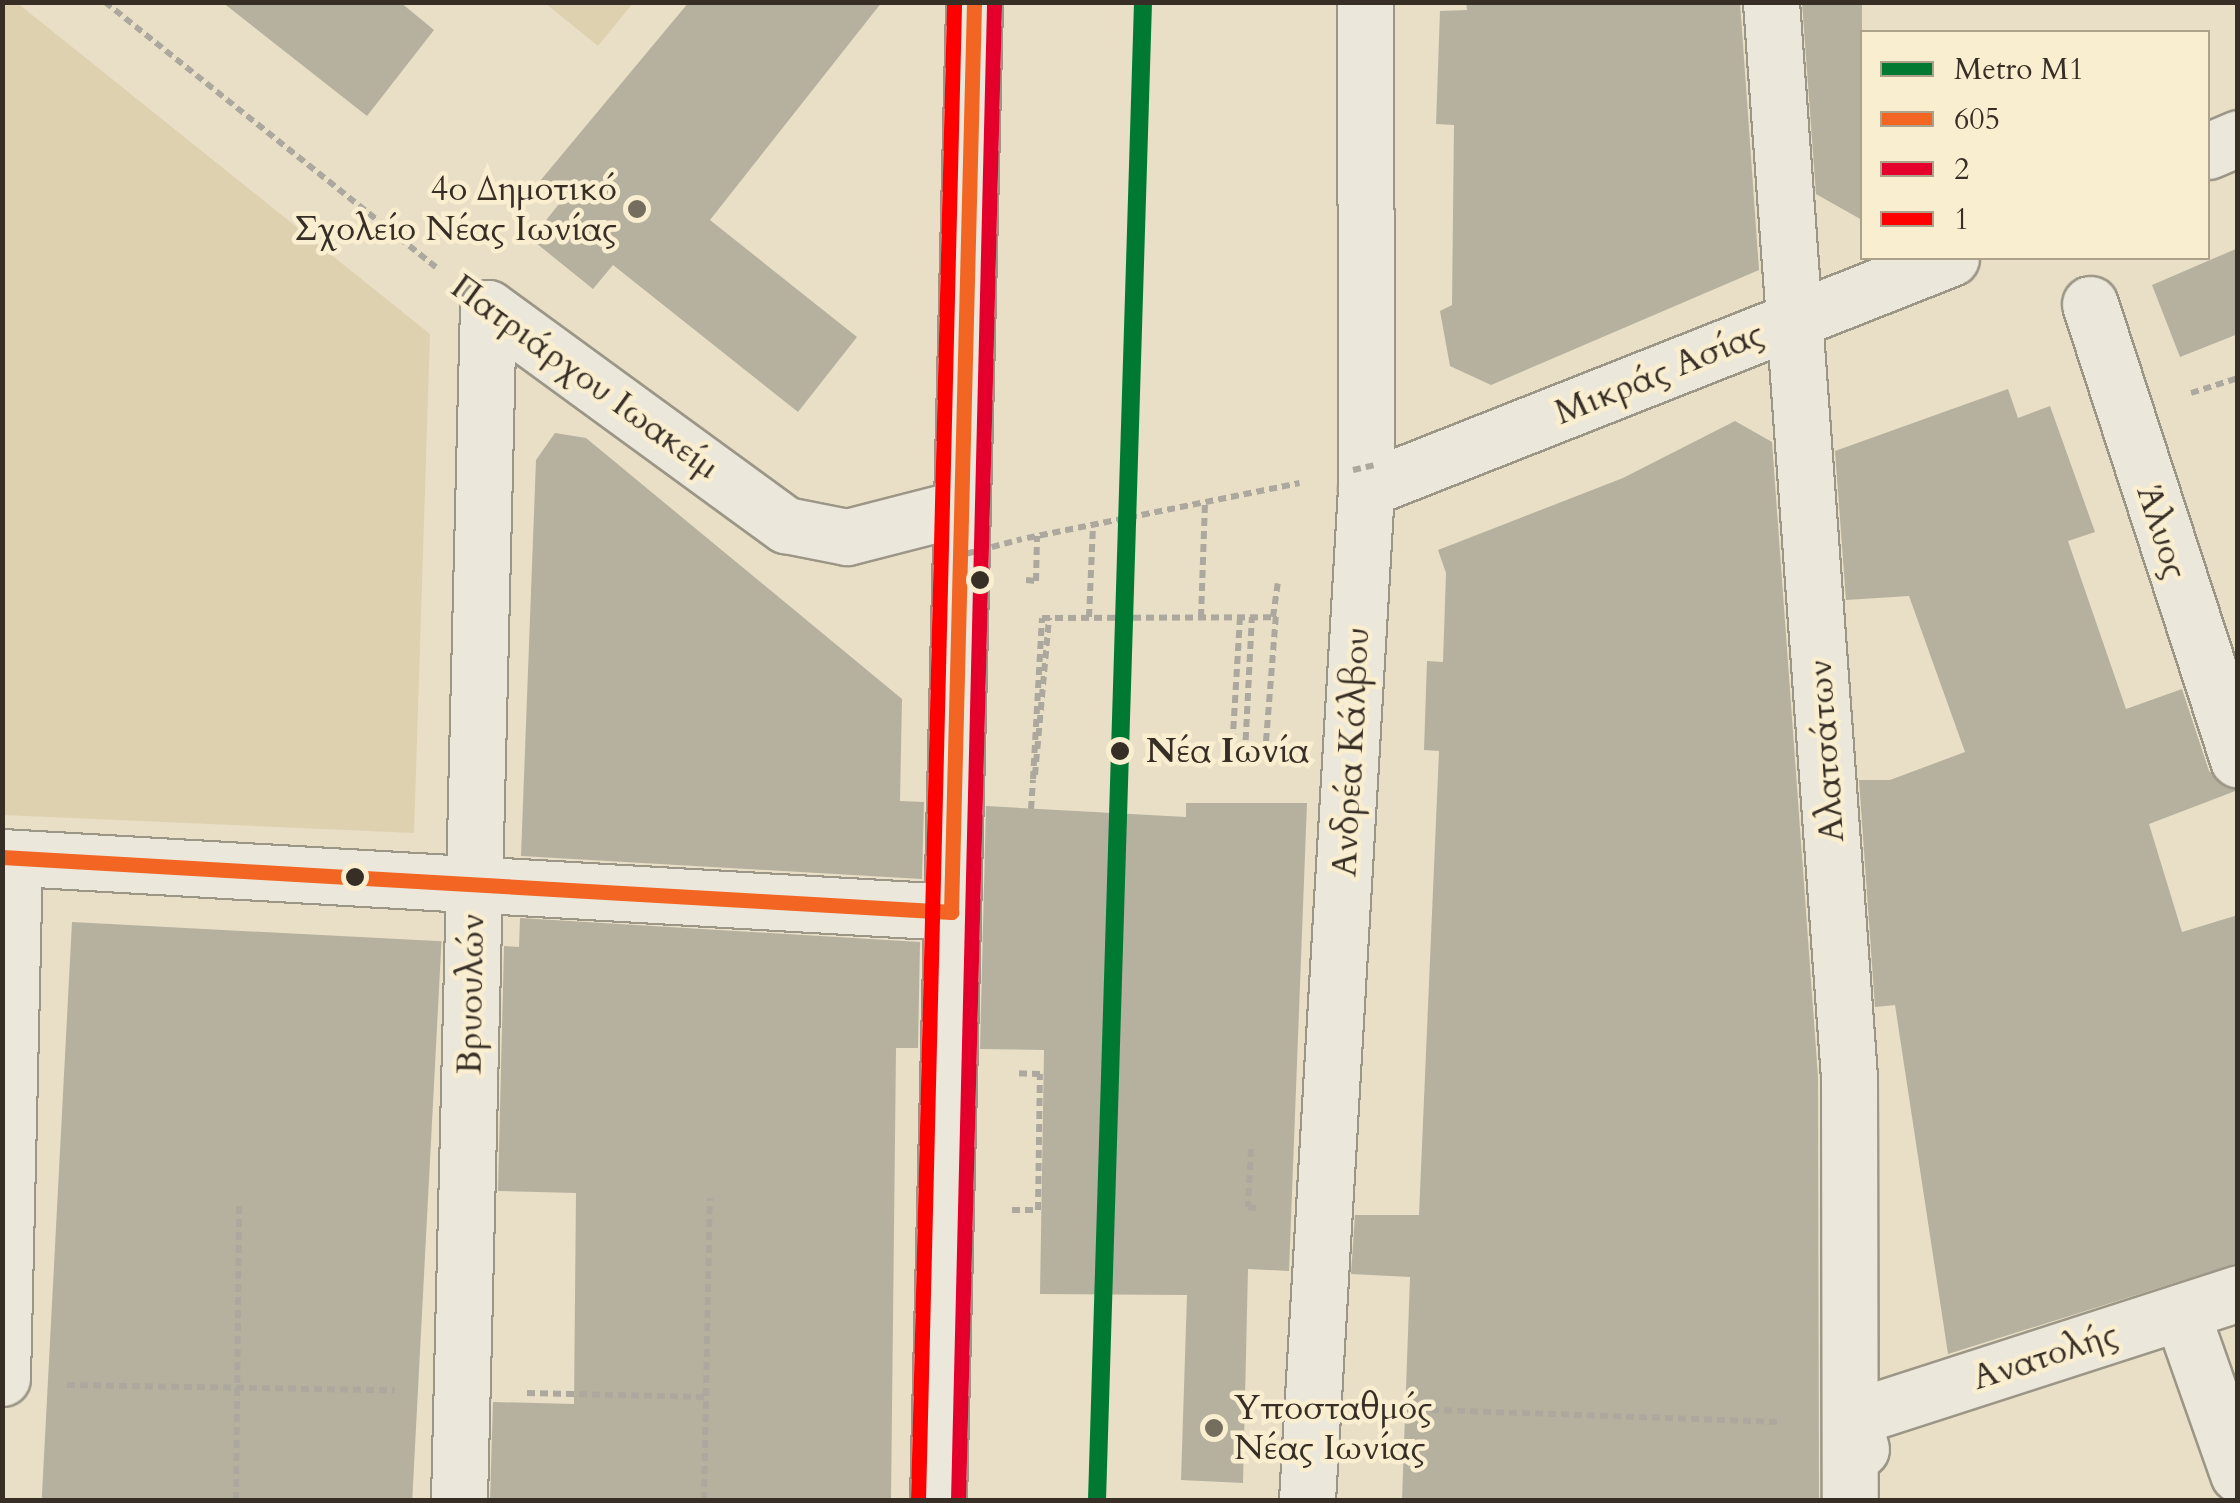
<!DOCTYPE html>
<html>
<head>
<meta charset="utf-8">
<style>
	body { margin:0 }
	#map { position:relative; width:2240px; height:1503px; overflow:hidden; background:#e8dfc6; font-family:Cardo,serif }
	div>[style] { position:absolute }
	.green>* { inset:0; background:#ded1b0 }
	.building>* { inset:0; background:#b6b09f; transform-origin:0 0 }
	.path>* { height:6px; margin-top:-3px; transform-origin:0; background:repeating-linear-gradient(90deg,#aca89d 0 8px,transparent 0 13px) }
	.roads { filter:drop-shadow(2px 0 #9c9687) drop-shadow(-2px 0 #9c9687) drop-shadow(0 2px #9c9687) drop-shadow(0 -2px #9c9687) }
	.street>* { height:55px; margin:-27.5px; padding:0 27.5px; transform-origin:27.5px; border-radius:27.5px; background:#ebe7da }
	.path-bridge>* { height:6px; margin-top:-3px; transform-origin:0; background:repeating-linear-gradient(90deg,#aca89d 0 8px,transparent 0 13px) }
	.bus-1>* { height:15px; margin:-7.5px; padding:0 7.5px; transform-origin:7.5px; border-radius:7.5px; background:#f26522 }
	.bus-2>* { height:15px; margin:-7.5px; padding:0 7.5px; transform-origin:7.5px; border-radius:7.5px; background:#e4002b }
	.bus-3>* { height:15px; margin:-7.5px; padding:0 7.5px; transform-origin:7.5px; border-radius:7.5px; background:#f00 }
	.metro-1>* { height:18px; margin:-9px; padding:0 9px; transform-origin:9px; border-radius:9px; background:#007a33 }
	.dots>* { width:28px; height:28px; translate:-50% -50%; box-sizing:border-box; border:5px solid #faeed0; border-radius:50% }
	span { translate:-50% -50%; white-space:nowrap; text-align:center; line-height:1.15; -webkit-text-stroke:9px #faeed0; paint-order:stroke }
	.poi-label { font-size:35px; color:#372f25 }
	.right { translate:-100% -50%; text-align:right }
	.left { translate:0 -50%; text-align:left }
	.street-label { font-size:35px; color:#372f25 }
	.stop-label { font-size:35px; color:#372f25; font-weight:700 }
	.frame { position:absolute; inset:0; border:5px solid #372f25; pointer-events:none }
	.legend { position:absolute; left:1860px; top:30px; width:350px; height:230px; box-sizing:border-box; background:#faeed0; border:2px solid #aca28c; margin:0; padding:12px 18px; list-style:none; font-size:30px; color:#372f25 }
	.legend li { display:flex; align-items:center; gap:20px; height:50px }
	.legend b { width:50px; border:2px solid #aca28c }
</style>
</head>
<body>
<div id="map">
	<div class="green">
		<i style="clip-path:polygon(16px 2px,430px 334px,414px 833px,3px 815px,2px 3px)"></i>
		<i style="clip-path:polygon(545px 3px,633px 3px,598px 46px)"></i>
	</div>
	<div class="building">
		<i style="clip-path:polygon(222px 2px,400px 2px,434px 30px,367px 116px)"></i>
		<i style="clip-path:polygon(689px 2px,882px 2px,710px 220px,857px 337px,798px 412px,613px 265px,593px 289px,531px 239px,563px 199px,540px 181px)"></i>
		<i style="clip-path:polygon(1466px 2px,1740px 2px,1759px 270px,1491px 385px,1450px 366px,1440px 311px,1452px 305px,1454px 125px,1436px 124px,1440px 11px,1467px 10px)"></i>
		<i style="clip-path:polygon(1802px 2px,1862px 2px,1862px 220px,1816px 194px)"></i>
		<i style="clip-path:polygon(2238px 248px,2238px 334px,2180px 357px,2152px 285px)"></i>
		<i style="clip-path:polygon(2008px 389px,2018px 418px,2050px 406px,2095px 532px,2068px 541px,2126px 709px,2182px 689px,2209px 771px,2238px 790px,2149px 824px,2182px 932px,2238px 915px,2238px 1263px,1948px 1354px,1895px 1005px,1875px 1007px,1859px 780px,1890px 780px,1965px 752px,1909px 596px,1846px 600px,1835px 451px)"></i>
		<i style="clip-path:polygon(1735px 421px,1772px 442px,1818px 1077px,1819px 1500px,1402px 1500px,1410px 1277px,1351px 1274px,1355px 1215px,1419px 1215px,1439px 751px,1424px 750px,1427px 661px,1443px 662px,1446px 573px,1438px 550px,1623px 478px)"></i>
		<i style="clip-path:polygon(555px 433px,586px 438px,902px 699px,900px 801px,924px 802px,922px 879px,521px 856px,536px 460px)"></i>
		<i style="clip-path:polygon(1186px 803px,1307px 803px,1289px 1271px,1248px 1269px,1243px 1483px,1181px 1480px,1187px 1295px,1040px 1294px,1044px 1050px,980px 1049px,986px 806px,1186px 817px)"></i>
		<i style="clip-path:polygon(520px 918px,920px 942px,918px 1048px,896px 1048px,891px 1500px,490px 1500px,493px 1402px,574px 1404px,576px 1193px,498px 1191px,504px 946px,519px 947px)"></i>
		<i style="left:72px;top:922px;width:370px;height:579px;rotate:3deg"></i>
	</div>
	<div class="path">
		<i style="left:105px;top:2px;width:424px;rotate:38.7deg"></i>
		<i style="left:2191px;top:393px;width:49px;rotate:-17.7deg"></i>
		<i style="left:1027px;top:538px;width:278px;rotate:-11.4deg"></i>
		<i style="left:1026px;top:580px;width:10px;rotate:6deg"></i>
		<i style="left:1036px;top:581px;width:45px;rotate:-88.7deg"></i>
		<i style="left:1089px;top:617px;width:92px;rotate:-87.5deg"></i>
		<i style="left:1201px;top:617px;width:114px;rotate:-88deg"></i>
		<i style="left:1240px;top:617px;width:135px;rotate:93.4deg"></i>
		<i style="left:1232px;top:752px;width:49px;rotate:3.5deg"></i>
		<i style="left:1245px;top:753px;width:136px;rotate:-87.1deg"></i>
		<i style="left:1265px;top:754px;width:140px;rotate:-85.5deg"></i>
		<i style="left:1035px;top:775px;width:158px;rotate:-84.9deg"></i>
		<i style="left:1033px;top:779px;width:161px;rotate:-86.8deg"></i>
		<i style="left:1042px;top:618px;width:231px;rotate:-0.2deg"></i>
		<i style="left:1273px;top:617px;width:34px;rotate:-82deg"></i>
		<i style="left:1031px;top:809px;width:29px;rotate:-86deg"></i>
		<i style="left:1251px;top:1149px;width:58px;rotate:93deg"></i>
		<i style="left:1248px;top:1207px;width:8px;rotate:7deg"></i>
		<i style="left:1012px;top:1210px;width:26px"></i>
		<i style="left:1038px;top:1210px;width:136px;rotate:-89.2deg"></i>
		<i style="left:1040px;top:1074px;width:25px;rotate:-178deg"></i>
		<i style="left:67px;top:1385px;width:328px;rotate:0.9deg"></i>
		<i style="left:527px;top:1393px;width:179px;rotate:1.3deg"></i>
		<i style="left:1379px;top:1408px;width:402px;rotate:2deg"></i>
		<i style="left:236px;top:1500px;width:298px;rotate:-89.4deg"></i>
		<i style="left:704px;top:1500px;width:302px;rotate:-88.9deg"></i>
	</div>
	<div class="roads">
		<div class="street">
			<i style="left:1771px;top:2px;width:1077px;rotate:85.85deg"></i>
			<i style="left:1849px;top:1076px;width:424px;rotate:89.9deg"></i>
			<i style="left:2208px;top:151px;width:33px;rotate:-23deg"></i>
			<i style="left:2090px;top:304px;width:479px;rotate:72deg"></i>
			<i style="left:488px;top:308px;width:369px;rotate:36.1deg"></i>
			<i style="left:786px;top:525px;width:62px;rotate:11.1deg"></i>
			<i style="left:847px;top:537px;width:117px;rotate:-14.4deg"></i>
			<i style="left:1366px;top:489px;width:629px;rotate:-21.55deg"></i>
			<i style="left:2px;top:857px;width:951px;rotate:3.32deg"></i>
			<i style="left:2181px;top:1312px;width:172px;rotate:70.6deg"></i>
			<i style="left:2px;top:1378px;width:520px;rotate:-88.68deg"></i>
			<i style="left:1861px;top:1449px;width:32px;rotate:-106deg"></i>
			<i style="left:1852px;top:1418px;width:406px;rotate:-17.9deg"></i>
			<i style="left:459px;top:1500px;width:1192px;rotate:-88.61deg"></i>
			<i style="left:938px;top:1500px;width:1498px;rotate:-88.62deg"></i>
			<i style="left:1307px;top:1500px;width:1013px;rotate:-86.66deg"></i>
			<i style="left:1366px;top:489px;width:487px;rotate:-90.1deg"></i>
		</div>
	</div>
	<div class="path-bridge">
		<i style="left:1353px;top:470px;width:23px;rotate:-13deg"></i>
		<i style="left:954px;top:557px;width:70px;rotate:-14.8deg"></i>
	</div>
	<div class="bus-1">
		<i style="left:2px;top:857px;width:951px;rotate:3.32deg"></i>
		<i style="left:951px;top:912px;width:910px;rotate:-88.55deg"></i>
	</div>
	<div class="bus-2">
		<i style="left:958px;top:1500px;width:1498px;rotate:-88.62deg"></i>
	</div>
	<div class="bus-3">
		<i style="left:918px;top:1500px;width:1498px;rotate:-88.62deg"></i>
	</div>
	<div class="metro-1">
		<i style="left:1097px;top:1500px;width:1499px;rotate:-88.24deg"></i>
	</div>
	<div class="dots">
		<i style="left:637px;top:209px;background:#756d5d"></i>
		<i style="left:980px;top:580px;background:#372f25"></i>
		<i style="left:1120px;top:751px;background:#372f25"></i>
		<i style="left:355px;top:877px;background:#372f25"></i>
		<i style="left:1214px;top:1428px;background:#756d5d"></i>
	</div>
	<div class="poi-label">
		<span class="right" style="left:617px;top:209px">4ο Δημοτικό<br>Σχολείο Νέας Ιωνίας</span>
		<span class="left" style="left:1234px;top:1428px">Υποσταθμός<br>Νέας Ιωνίας</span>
	</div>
	<div class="street-label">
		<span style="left:1659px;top:373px;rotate:-22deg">Μικράς Ασίας</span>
		<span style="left:585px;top:377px;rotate:36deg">Πατριάρχου Ιωακείμ</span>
		<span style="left:2162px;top:532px;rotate:72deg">Άλυος</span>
		<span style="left:1826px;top:751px;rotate:-94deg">Αλατσάτων</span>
		<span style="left:1351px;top:752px;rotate:-87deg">Ανδρέα Κάλβου</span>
		<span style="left:471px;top:994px;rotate:-89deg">Βρυουλών</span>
		<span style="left:2045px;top:1356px;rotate:-18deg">Ανατολής</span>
	</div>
	<div class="stop-label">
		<span class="left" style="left:1146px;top:751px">Νέα Ιωνία</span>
	</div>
	<div class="frame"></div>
	<ul class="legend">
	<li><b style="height:12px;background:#007a33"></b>Metro Μ1</li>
	<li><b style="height:12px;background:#f26522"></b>605</li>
	<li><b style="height:12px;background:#e4002b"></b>2</li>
	<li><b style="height:12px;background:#f00"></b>1</li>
	</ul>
</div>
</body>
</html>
